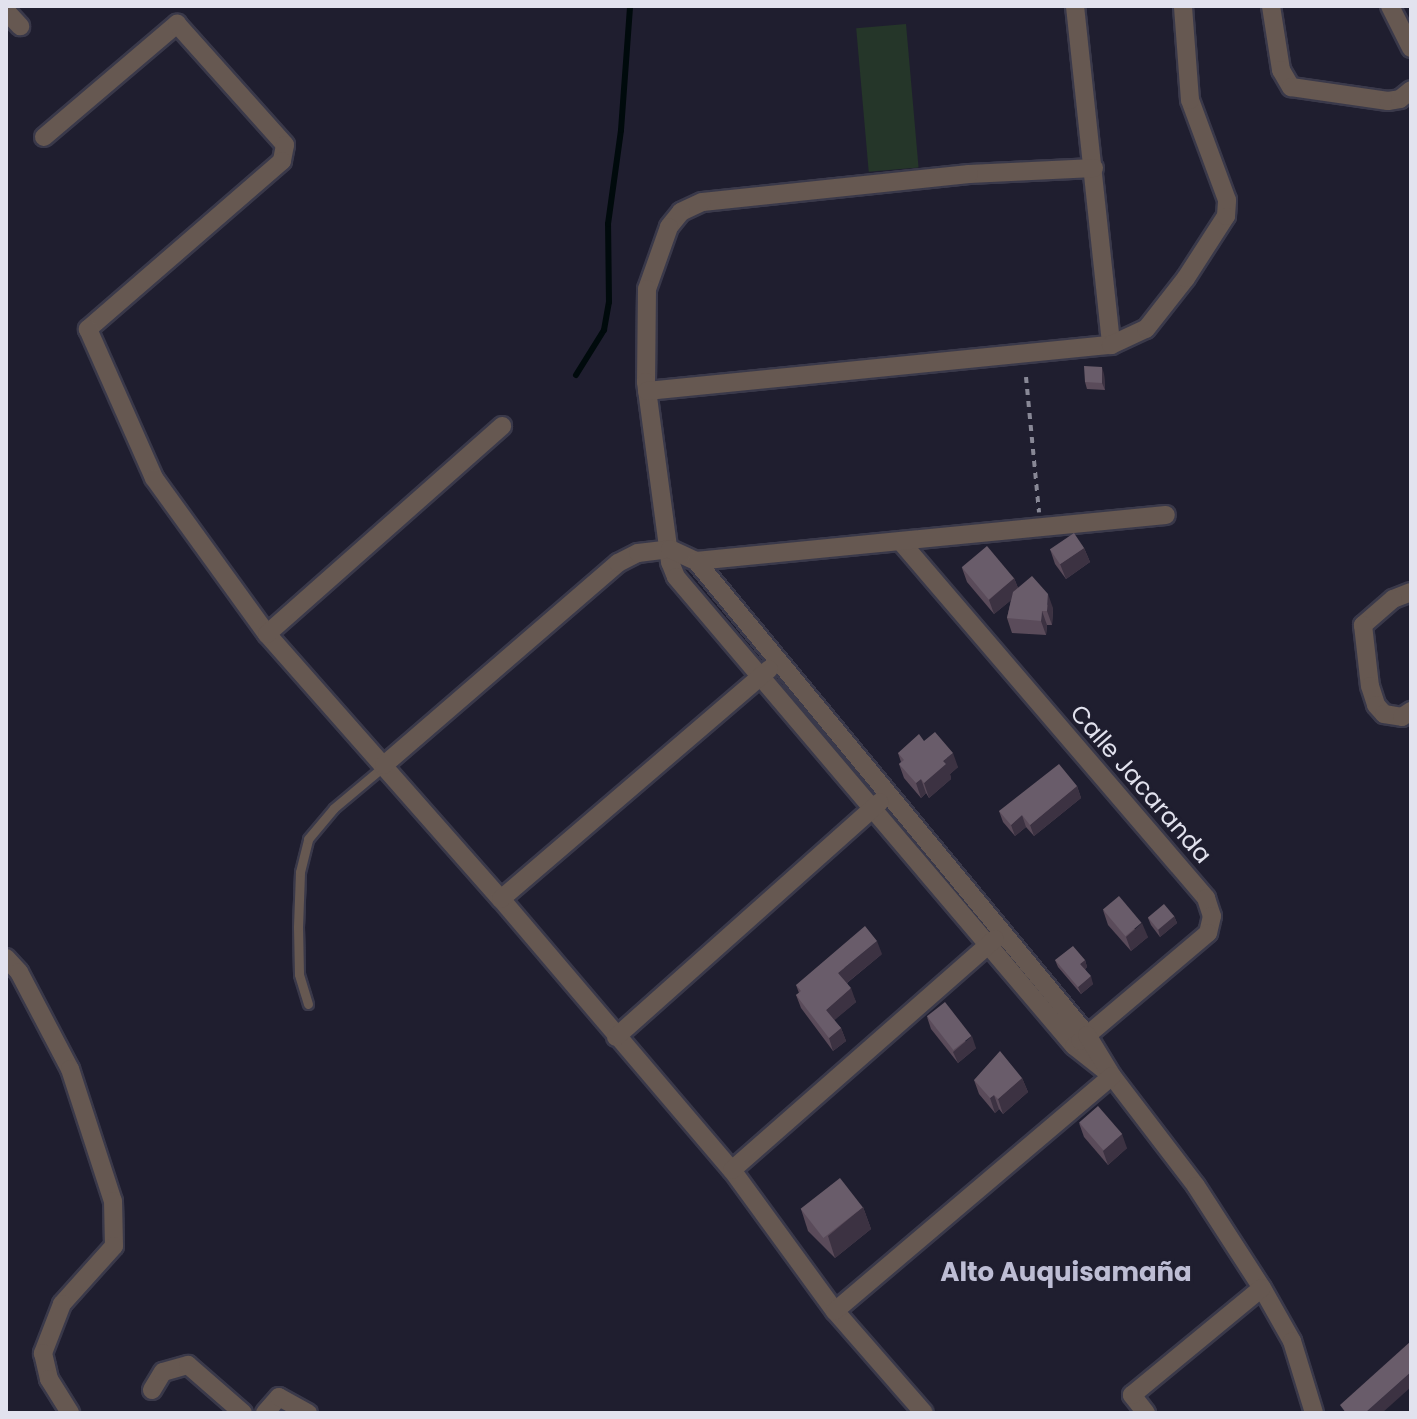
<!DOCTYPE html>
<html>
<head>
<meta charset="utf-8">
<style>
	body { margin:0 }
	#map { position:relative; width:1417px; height:1419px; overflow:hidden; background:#1f1e2f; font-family:Poppins,sans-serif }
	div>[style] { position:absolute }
	.green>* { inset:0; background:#253629; transform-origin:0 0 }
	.stream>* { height:6px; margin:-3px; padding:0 3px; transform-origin:3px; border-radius:3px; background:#000a0c }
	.path>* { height:4px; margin-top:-2px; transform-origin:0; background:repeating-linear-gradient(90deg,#888896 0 6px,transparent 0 12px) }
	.roads { filter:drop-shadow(2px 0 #3a394a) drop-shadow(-2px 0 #3a394a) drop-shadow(0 2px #3a394a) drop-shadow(0 -2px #3a394a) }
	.service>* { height:9px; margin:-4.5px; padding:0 4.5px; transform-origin:4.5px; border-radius:4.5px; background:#665851 }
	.minor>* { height:18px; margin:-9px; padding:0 9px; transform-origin:9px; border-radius:9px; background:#665851 }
	.wall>* { inset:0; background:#5a4b5a }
	.shaded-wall>* { inset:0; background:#3c3242 }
	.building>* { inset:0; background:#695c6a; transform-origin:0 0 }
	span { translate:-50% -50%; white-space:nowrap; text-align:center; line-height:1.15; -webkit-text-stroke:6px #1f1e2f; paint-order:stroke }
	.street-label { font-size:24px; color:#e2e2ee }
	.neighbourhood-label { font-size:26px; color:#bdbdd4; font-weight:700 }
	.frame { position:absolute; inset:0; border:8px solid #e2e2ee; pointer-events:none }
</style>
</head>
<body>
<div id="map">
	<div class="green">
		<i style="left:906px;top:24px;width:144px;height:50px;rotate:85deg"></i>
	</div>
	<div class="stream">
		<i style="left:576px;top:375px;width:53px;rotate:-58.1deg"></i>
		<i style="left:604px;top:330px;width:28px;rotate:-80deg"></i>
		<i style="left:609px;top:302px;width:78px;rotate:-90.7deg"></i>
		<i style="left:608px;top:224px;width:95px;rotate:-82.1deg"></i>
		<i style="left:621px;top:130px;width:124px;rotate:-85.8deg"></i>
	</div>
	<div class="path">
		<i style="left:1026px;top:377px;width:136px;rotate:84.5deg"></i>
	</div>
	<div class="roads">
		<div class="service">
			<i style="left:308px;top:1004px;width:31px;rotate:-107deg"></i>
			<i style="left:299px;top:974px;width:47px;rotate:-91.2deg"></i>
			<i style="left:298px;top:927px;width:55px;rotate:-87.9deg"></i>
			<i style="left:300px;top:872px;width:34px;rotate:-76deg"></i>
			<i style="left:308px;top:839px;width:40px;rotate:-50deg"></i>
			<i style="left:334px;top:808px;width:65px;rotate:-40deg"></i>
		</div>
		<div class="minor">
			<i style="left:1075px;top:6px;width:341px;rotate:83.9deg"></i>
			<i style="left:1271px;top:6px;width:65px;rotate:81.1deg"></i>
			<i style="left:1281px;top:70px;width:20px;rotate:60deg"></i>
			<i style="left:1291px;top:87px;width:98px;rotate:8.2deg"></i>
			<i style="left:1388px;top:101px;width:12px;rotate:-9deg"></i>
			<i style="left:1400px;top:99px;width:14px;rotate:-39deg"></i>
			<i style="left:1390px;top:6px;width:47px;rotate:63.4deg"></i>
			<i style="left:6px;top:11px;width:21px;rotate:47deg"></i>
			<i style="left:44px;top:137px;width:175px;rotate:-40.4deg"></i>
			<i style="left:177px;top:24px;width:162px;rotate:48.2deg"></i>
			<i style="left:285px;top:145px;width:16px;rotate:101deg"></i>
			<i style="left:282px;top:161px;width:257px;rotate:139.1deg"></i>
			<i style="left:88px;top:329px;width:163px;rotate:66.1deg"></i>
			<i style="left:154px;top:478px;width:193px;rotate:54.1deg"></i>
			<i style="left:267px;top:634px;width:354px;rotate:48.6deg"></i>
			<i style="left:501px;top:899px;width:356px;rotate:49.6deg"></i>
			<i style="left:732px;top:1170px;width:175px;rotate:53.9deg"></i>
			<i style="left:835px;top:1311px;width:135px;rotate:48.9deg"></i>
			<i style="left:1094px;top:168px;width:125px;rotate:177.3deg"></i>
			<i style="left:969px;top:174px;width:268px;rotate:174deg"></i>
			<i style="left:702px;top:202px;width:23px;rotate:155deg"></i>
			<i style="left:681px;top:212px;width:19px;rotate:129deg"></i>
			<i style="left:669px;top:227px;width:66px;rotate:109.5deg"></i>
			<i style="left:647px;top:289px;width:93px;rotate:90.6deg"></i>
			<i style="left:646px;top:382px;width:182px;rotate:82.4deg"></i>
			<i style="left:670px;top:562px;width:16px;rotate:68deg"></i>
			<i style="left:676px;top:577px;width:615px;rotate:49.68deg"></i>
			<i style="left:1074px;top:1046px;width:48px;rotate:38.3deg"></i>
			<i style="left:647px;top:391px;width:466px;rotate:-5.7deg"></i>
			<i style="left:1111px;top:345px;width:38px;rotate:-25deg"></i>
			<i style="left:1146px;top:329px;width:65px;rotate:-51.9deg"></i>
			<i style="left:1186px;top:278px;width:74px;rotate:-57.2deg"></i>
			<i style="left:1226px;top:216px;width:16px;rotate:-86deg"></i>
			<i style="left:1227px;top:200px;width:107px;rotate:-110.3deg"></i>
			<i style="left:1190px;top:100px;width:94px;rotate:-94.3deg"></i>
			<i style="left:901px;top:542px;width:469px;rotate:49.4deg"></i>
			<i style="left:1206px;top:898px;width:19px;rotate:72deg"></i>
			<i style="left:1212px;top:916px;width:17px;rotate:103deg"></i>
			<i style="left:1208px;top:933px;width:167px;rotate:139.8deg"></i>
			<i style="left:696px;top:561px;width:472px;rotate:-5.6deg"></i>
			<i style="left:1411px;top:592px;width:19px;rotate:159deg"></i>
			<i style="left:1393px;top:599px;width:40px;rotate:139deg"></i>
			<i style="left:1363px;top:625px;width:61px;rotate:83.5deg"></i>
			<i style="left:1370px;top:686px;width:20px;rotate:72deg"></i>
			<i style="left:1376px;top:705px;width:12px;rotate:48deg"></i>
			<i style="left:1384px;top:714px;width:18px;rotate:9deg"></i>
			<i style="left:1402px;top:717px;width:11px;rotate:-34deg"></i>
			<i style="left:267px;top:634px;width:314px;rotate:-41.5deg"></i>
			<i style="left:384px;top:765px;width:309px;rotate:-40.8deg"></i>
			<i style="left:618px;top:563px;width:22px;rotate:-27deg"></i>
			<i style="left:638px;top:553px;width:32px;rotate:-7deg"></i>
			<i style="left:670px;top:549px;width:29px;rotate:25deg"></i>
			<i style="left:696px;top:561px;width:614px;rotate:50.48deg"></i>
			<i style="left:1087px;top:1035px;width:48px;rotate:58.6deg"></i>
			<i style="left:1112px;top:1076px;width:138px;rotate:52.6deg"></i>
			<i style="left:1196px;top:1186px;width:121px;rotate:57.1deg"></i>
			<i style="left:1262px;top:1288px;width:61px;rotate:60.5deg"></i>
			<i style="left:1292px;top:1341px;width:75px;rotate:73deg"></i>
			<i style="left:501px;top:899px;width:353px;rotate:-40.6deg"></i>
			<i style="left:6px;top:958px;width:19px;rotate:47deg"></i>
			<i style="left:19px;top:972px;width:110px;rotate:62.3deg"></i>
			<i style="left:70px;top:1069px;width:139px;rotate:72deg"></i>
			<i style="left:113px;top:1201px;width:45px;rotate:88.7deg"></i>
			<i style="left:114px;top:1246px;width:78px;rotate:131.9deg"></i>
			<i style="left:62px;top:1304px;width:53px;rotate:111.2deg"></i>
			<i style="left:43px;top:1353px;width:27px;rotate:77deg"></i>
			<i style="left:49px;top:1379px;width:40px;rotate:58deg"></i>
			<i style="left:616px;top:1037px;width:353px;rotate:-41.7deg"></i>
			<i style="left:732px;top:1170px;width:350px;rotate:-41.3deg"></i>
			<i style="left:835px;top:1311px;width:363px;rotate:-40.3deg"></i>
			<i style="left:152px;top:1390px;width:21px;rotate:-59deg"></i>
			<i style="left:163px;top:1372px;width:26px;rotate:-16deg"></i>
			<i style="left:188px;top:1365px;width:73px;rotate:41.1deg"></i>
			<i style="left:265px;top:1413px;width:21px;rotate:-49deg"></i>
			<i style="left:279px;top:1397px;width:33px;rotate:29deg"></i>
			<i style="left:1146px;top:1413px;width:23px;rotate:-128deg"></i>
			<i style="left:1132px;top:1395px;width:168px;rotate:-39.5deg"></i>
		</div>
	</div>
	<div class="wall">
		<i style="clip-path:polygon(1104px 374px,1105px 390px,1087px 389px,1085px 382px)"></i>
		<i style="clip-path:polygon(1084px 548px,1090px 562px,1066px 579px,1055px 564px,1050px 549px)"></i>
		<i style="clip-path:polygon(962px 568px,1014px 578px,1018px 588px,1053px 608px,1052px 625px,1047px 625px,1046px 635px,1012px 633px,1007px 618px,1011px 600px,994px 614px,967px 582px)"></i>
		<i style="clip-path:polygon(924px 741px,958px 767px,950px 774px,951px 779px,929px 798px,926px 793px,921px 798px,904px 778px,899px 764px,901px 762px,898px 753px)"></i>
		<i style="clip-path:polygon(1077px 786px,1081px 798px,1034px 836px,1026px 827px,1015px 836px,1003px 822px,999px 811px)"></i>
		<i style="clip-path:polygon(1103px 910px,1148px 937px,1131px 951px,1108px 925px)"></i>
		<i style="clip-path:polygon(1174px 916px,1177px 923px,1160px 937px,1151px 925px,1148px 918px)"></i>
		<i style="clip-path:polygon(882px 954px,847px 983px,856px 1002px,834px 1020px,841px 1028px,846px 1041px,833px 1051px,801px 1008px,796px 995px,799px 993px,796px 985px)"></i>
		<i style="clip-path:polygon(1055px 960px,1085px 960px,1087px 967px,1085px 969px,1093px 984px,1081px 994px,1058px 967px)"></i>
		<i style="clip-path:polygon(927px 1017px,976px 1048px,958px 1063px,931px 1029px)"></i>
		<i style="clip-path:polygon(1022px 1078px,1028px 1092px,1003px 1114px,999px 1109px,995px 1113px,979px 1094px,974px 1080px)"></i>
		<i style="clip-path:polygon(1079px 1123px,1127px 1148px,1108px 1165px,1084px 1137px)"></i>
		<i style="clip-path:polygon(863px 1207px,871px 1229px,835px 1258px,808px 1231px,801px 1209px)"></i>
	</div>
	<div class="shaded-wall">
		<i style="clip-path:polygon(1102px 367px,1104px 374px,1105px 390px,1102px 383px)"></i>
		<i style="clip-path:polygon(1084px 548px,1090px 562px,1066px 579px,1060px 564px)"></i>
		<i style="clip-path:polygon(1014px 578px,1020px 593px,994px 614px,989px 600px)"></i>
		<i style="clip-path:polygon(1048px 594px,1053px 608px,1052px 625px,1047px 611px)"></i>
		<i style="clip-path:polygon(1042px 611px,1047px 625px,1046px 635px,1041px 621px)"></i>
		<i style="clip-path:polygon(953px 753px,958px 767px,950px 774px,951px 779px,929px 798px,924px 783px,943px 761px)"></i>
		<i style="clip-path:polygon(921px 779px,926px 793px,921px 798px,916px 783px)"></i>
		<i style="clip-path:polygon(1077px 786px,1081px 798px,1034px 836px,1030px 825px)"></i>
		<i style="clip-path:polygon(1022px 815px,1026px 827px,1015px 836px,1011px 825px)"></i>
		<i style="clip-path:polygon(1174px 916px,1177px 923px,1160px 937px,1158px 929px)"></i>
		<i style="clip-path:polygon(1142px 923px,1148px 937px,1131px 951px,1126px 937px)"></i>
		<i style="clip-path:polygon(877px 941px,882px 954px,843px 986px,838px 973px)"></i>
		<i style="clip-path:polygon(1085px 960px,1087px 967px,1082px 971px,1080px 964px)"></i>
		<i style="clip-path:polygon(1091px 976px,1093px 984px,1081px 994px,1078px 987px)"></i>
		<i style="clip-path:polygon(851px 988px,856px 1002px,830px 1024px,826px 1010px)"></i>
		<i style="clip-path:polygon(841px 1028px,846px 1041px,833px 1051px,829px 1038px)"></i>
		<i style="clip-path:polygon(972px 1036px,976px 1048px,958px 1063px,953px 1052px)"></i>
		<i style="clip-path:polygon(1022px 1078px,1028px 1092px,1003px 1114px,998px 1099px)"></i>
		<i style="clip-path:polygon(994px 1095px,999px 1109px,995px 1113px,990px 1098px)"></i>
		<i style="clip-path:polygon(1122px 1134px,1127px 1148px,1108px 1165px,1103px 1151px)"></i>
		<i style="clip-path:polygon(863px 1207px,871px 1229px,835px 1258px,828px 1236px)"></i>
		<i style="clip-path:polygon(1411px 1372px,1411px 1387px,1382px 1413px,1365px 1413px)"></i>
	</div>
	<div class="building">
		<i style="clip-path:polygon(1084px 366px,1102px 367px,1102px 383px,1085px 382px)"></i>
		<i style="left:1074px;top:533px;width:18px;height:29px;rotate:56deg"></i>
		<i style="left:987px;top:546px;width:42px;height:33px;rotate:50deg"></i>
		<i style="clip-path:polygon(1032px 576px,1048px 594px,1047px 611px,1042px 611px,1041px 621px,1007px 618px,1013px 592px)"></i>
		<i style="clip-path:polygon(935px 732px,953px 753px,943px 761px,946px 764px,924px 783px,921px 779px,916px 783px,899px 764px,904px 760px,898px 753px,919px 734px,924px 741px)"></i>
		<i style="clip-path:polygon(1059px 764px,1077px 786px,1030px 825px,1022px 815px,1011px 825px,999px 811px)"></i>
		<i style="left:1119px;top:896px;width:35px;height:21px;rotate:50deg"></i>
		<i style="left:1164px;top:904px;width:16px;height:21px;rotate:50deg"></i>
		<i style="clip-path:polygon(865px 926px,877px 941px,838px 973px,851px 988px,826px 1010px,841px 1028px,829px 1038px,796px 995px,801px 991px,796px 985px)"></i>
		<i style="clip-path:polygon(1073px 946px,1085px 960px,1080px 964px,1091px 976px,1078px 987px,1055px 960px)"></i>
		<i style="left:945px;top:1002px;width:43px;height:23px;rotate:52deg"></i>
		<i style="clip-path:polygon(1000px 1051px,1022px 1078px,998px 1099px,994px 1095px,990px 1098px,974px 1080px)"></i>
		<i style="left:1098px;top:1106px;width:37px;height:25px;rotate:49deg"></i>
		<i style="left:840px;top:1178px;width:37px;height:50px;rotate:52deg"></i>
		<i style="clip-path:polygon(1411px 1341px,1411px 1372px,1365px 1413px,1346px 1413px,1340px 1405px)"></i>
	</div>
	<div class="street-label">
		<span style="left:1141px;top:784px;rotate:49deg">Calle Jacaranda</span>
	</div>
	<div class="neighbourhood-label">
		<span style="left:1066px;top:1273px">Alto Auquisamaña</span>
	</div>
	<div class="frame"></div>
</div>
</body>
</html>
